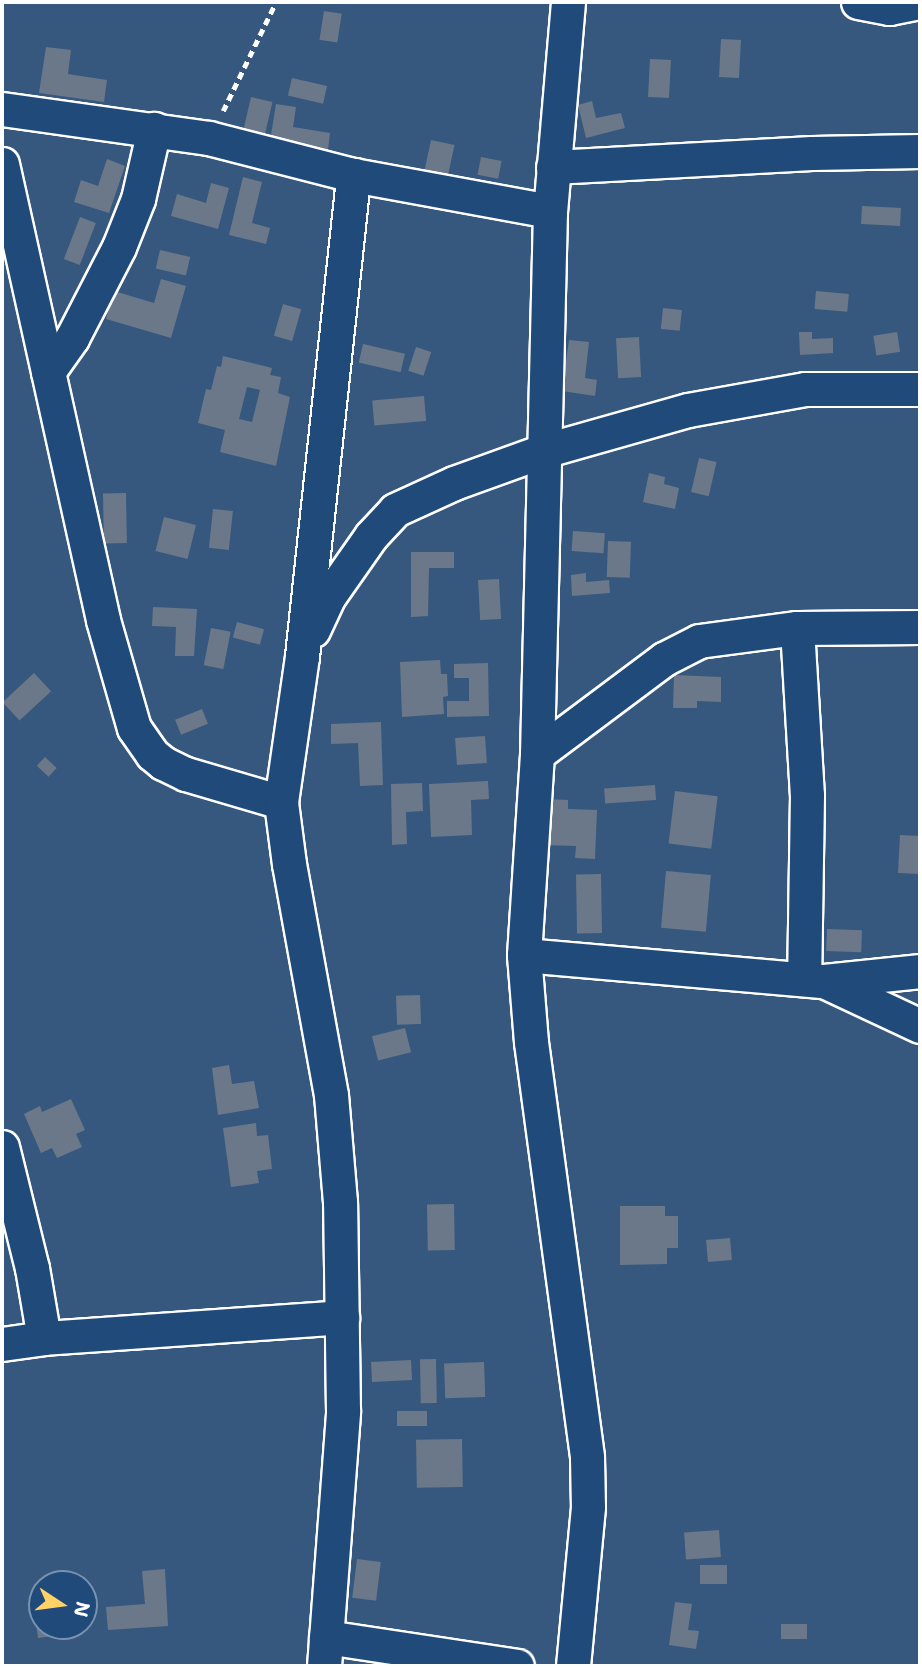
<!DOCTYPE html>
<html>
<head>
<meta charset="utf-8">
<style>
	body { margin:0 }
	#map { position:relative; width:922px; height:1668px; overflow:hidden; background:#36587e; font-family:"Shantell Sans",sans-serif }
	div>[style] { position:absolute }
	.building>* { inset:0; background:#6a7889; transform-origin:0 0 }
	.path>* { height:4.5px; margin-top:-2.25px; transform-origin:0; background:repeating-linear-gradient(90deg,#fff 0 7px,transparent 0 12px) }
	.roads { filter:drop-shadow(2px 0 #fff) drop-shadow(-2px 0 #fff) drop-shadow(0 2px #fff) drop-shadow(0 -2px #fff) }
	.minor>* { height:33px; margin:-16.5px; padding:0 16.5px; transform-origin:16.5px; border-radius:16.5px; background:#1f4a7a }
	span { translate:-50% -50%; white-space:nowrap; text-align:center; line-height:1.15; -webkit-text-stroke:5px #1f4a7a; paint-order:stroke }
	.frame { position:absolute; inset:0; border:4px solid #fff; pointer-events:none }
	.north { position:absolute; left:28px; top:1570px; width:70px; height:70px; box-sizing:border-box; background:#1f4a7a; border:2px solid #7992af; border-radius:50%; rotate:103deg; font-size:19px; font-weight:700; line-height:28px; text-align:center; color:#fff }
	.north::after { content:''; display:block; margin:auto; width:24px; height:32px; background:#ffd166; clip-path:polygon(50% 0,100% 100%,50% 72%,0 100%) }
</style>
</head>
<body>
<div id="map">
	<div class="building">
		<i style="left:324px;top:11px;width:18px;height:29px;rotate:9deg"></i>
		<i style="left:721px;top:39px;width:20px;height:38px;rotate:3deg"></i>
		<i style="clip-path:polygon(46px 47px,71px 50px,68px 74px,107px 80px,104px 102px,39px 93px)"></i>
		<i style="left:650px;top:59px;width:21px;height:38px;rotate:3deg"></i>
		<i style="left:292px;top:78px;width:36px;height:18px;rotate:13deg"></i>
		<i style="left:251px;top:97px;width:22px;height:33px;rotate:13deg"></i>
		<i style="clip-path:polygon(592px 101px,596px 118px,621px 113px,625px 128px,586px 138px,578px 105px)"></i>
		<i style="clip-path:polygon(276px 104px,296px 107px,293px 127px,330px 133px,328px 150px,270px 141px)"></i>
		<i style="left:431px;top:140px;width:24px;height:31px;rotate:12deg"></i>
		<i style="left:481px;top:157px;width:21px;height:18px;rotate:11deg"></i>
		<i style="clip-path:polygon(107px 159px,125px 166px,109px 213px,74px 202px,81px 180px,98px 186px)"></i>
		<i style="clip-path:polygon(243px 177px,262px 182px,252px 223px,270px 228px,266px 244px,229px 235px)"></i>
		<i style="clip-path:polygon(211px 183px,229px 188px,218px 229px,171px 216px,177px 194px,206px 203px)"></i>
		<i style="left:862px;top:206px;width:39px;height:18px;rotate:3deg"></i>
		<i style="left:80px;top:217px;width:17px;height:45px;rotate:21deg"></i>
		<i style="left:160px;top:250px;width:31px;height:19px;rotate:13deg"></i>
		<i style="clip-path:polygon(161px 279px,186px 286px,171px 338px,106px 319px,114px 291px,154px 303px)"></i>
		<i style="left:816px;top:291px;width:33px;height:18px;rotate:5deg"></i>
		<i style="left:283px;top:304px;width:19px;height:33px;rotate:16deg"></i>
		<i style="left:663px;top:308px;width:19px;height:21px;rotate:6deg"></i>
		<i style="clip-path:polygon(799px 332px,812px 332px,812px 339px,833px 338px,833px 353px,800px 355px)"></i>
		<i style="left:897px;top:332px;width:20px;height:24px;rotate:81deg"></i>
		<i style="left:639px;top:337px;width:40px;height:23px;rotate:87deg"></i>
		<i style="clip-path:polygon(569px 340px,589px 342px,585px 378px,597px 380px,595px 396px,562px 391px)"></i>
		<i style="left:363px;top:344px;width:43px;height:19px;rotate:13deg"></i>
		<i style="left:416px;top:347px;width:16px;height:25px;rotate:18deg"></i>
		<i style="clip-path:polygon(evenodd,223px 356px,272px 368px,270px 375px,281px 377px,278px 393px,290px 397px,276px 466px,220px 452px,225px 430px,198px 423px,206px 389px,211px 390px,217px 366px,221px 367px,223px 356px,247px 387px,260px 390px,252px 422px,239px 419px,247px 387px)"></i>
		<i style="left:424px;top:396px;width:25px;height:52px;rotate:85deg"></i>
		<i style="left:699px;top:458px;width:18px;height:35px;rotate:13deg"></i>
		<i style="clip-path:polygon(649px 473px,665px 477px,664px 484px,679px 488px,675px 509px,643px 502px)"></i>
		<i style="left:126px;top:493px;width:50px;height:23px;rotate:89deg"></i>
		<i style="left:213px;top:509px;width:20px;height:39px;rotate:6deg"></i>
		<i style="left:164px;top:517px;width:33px;height:35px;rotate:14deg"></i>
		<i style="left:573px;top:531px;width:32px;height:20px;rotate:4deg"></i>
		<i style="left:608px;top:541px;width:23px;height:36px;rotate:2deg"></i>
		<i style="clip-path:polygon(411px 552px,454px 552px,454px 568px,429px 568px,428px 616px,411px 617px)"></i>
		<i style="clip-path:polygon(586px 573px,586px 582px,609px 580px,610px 593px,572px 596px,571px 575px)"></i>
		<i style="left:499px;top:579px;width:40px;height:21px;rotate:87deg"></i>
		<i style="clip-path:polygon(153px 607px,197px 609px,194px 656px,175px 656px,176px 627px,152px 626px)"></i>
		<i style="left:237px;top:622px;width:28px;height:16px;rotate:15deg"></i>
		<i style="left:211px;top:628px;width:20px;height:38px;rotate:11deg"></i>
		<i style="clip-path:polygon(440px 660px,441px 674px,447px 674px,448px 696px,443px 697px,444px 714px,402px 717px,400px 662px)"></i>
		<i style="clip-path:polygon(488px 663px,489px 716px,447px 717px,447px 701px,469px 701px,469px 678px,454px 678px,454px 664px)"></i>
		<i style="left:34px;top:673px;width:25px;height:43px;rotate:47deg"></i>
		<i style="clip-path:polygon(674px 675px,721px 677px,721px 702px,697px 701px,697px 708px,673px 708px)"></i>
		<i style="left:202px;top:709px;width:16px;height:29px;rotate:68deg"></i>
		<i style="clip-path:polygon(381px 722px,383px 785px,360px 786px,358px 743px,331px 744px,331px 724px)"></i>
		<i style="left:485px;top:736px;width:27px;height:30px;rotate:86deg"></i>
		<i style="left:45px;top:757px;width:16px;height:12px;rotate:43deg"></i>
		<i style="clip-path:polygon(488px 781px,489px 799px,471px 800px,472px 835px,431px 837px,429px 784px)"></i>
		<i style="clip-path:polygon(422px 783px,423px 811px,406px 812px,407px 844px,392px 845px,391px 784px)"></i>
		<i style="left:655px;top:785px;width:15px;height:51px;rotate:86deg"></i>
		<i style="left:675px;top:791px;width:43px;height:53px;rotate:7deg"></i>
		<i style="clip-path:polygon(544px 799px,568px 800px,568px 809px,597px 810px,595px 859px,575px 858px,576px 846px,542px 845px)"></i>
		<i style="left:900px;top:835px;width:20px;height:38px;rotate:3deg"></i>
		<i style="left:666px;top:871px;width:45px;height:57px;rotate:5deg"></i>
		<i style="left:601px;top:874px;width:59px;height:25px;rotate:89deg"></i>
		<i style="left:827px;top:929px;width:35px;height:22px;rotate:2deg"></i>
		<i style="left:420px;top:995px;width:29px;height:24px;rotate:88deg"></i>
		<i style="left:405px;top:1028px;width:25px;height:34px;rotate:76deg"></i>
		<i style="clip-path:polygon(229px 1065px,232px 1084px,254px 1081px,259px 1108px,218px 1115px,212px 1068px)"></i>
		<i style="clip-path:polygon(71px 1099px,85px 1130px,76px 1134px,82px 1147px,57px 1158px,52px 1148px,41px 1153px,24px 1114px,40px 1106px,42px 1112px)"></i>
		<i style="clip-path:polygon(256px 1123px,257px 1136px,268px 1135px,272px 1169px,257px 1171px,259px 1183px,231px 1187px,223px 1128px)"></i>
		<i style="left:454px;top:1204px;width:46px;height:27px;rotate:89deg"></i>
		<i style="clip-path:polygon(620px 1206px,665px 1206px,665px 1216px,678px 1216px,678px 1248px,667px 1248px,667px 1264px,620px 1265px)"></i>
		<i style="left:730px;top:1238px;width:22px;height:24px;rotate:85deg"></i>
		<i style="left:436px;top:1359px;width:44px;height:16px;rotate:89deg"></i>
		<i style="left:411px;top:1360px;width:20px;height:40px;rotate:87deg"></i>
		<i style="left:484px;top:1362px;width:35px;height:40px;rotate:88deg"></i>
		<i style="left:427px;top:1411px;width:15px;height:30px;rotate:90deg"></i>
		<i style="left:462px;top:1439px;width:48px;height:46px;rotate:89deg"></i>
		<i style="left:719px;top:1530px;width:27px;height:35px;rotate:86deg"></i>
		<i style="left:357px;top:1559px;width:24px;height:39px;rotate:7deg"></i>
		<i style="left:727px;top:1565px;width:19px;height:27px;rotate:90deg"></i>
		<i style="clip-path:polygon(165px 1569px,168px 1626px,108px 1630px,106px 1607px,145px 1604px,142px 1571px)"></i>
		<i style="clip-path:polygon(42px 1600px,42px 1626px,81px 1626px,82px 1632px,38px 1638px,33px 1601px)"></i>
		<i style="clip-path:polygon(675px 1602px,692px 1604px,688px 1630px,699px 1631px,696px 1649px,669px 1645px)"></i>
		<i style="left:781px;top:1624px;width:26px;height:15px"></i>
	</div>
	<div class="path">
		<i style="left:223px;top:111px;width:121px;rotate:-64.1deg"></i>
	</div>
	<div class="roads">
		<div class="minor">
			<i style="left:568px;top:2px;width:210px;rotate:94.9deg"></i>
			<i style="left:550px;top:211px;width:543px;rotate:91.37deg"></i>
			<i style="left:537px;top:754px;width:201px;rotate:93.7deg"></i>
			<i style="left:524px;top:955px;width:87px;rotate:85.4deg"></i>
			<i style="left:531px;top:1042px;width:419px;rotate:82.3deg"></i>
			<i style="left:587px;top:1457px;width:50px;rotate:88.9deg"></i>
			<i style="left:588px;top:1507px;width:160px;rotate:95.4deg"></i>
			<i style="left:858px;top:2px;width:32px;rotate:11deg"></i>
			<i style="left:889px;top:8px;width:32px;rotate:-11deg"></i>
			<i style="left:2px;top:109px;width:209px;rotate:8deg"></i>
			<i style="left:209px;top:138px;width:149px;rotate:14.4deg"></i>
			<i style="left:353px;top:175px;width:200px;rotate:10.4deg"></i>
			<i style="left:2px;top:164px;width:467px;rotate:77.5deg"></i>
			<i style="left:103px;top:620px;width:112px;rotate:74deg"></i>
			<i style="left:134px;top:728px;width:32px;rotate:55deg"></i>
			<i style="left:152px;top:754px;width:14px;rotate:39deg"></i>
			<i style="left:163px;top:763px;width:25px;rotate:26deg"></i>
			<i style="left:186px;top:774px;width:99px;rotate:16.4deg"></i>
			<i style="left:553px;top:167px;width:259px;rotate:-3.1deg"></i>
			<i style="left:812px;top:153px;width:108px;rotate:-1.1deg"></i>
			<i style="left:48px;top:372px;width:42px;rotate:-54.8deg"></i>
			<i style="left:72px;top:338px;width:102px;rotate:-62.7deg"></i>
			<i style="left:119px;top:247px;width:52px;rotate:-68.4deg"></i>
			<i style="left:138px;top:199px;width:72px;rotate:-77.1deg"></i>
			<i style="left:797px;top:628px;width:167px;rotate:86.6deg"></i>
			<i style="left:807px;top:795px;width:184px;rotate:90.9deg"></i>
			<i style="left:313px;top:630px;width:38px;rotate:-65deg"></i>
			<i style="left:329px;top:596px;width:73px;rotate:-55deg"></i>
			<i style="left:371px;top:536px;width:35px;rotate:-47deg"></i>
			<i style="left:395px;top:510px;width:65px;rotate:-24.6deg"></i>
			<i style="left:454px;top:483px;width:95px;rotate:-19.8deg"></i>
			<i style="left:543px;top:451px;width:151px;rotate:-15.8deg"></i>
			<i style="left:688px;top:410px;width:119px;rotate:-10.2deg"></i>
			<i style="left:805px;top:389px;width:115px"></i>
			<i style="left:537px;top:754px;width:159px;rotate:-36.8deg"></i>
			<i style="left:664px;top:659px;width:39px;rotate:-27deg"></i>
			<i style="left:699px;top:641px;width:99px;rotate:-7.6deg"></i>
			<i style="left:797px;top:628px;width:123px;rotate:-0.5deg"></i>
			<i style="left:524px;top:955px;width:301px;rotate:5deg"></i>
			<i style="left:824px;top:981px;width:97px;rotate:-5.9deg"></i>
			<i style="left:824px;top:981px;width:106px;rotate:25.1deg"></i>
			<i style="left:2px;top:1147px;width:125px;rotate:76.1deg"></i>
			<i style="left:32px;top:1268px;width:71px;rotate:80.3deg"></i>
			<i style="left:2px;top:1344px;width:42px;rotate:-8.1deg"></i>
			<i style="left:44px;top:1338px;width:299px;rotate:-4deg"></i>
			<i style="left:326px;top:1637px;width:193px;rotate:8.6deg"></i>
			<i style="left:324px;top:1666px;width:256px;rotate:-85.7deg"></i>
			<i style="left:343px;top:1411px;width:209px;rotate:-90.8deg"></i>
			<i style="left:340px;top:1202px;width:107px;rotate:-94.8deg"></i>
			<i style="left:331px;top:1095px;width:235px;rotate:-100.3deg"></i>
			<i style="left:289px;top:864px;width:63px;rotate:-97.4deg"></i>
			<i style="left:281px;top:802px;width:148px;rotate:-81.8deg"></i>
			<i style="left:302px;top:656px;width:484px;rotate:-83.9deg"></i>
		</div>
	</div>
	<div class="frame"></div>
	<div class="north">N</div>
</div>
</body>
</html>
